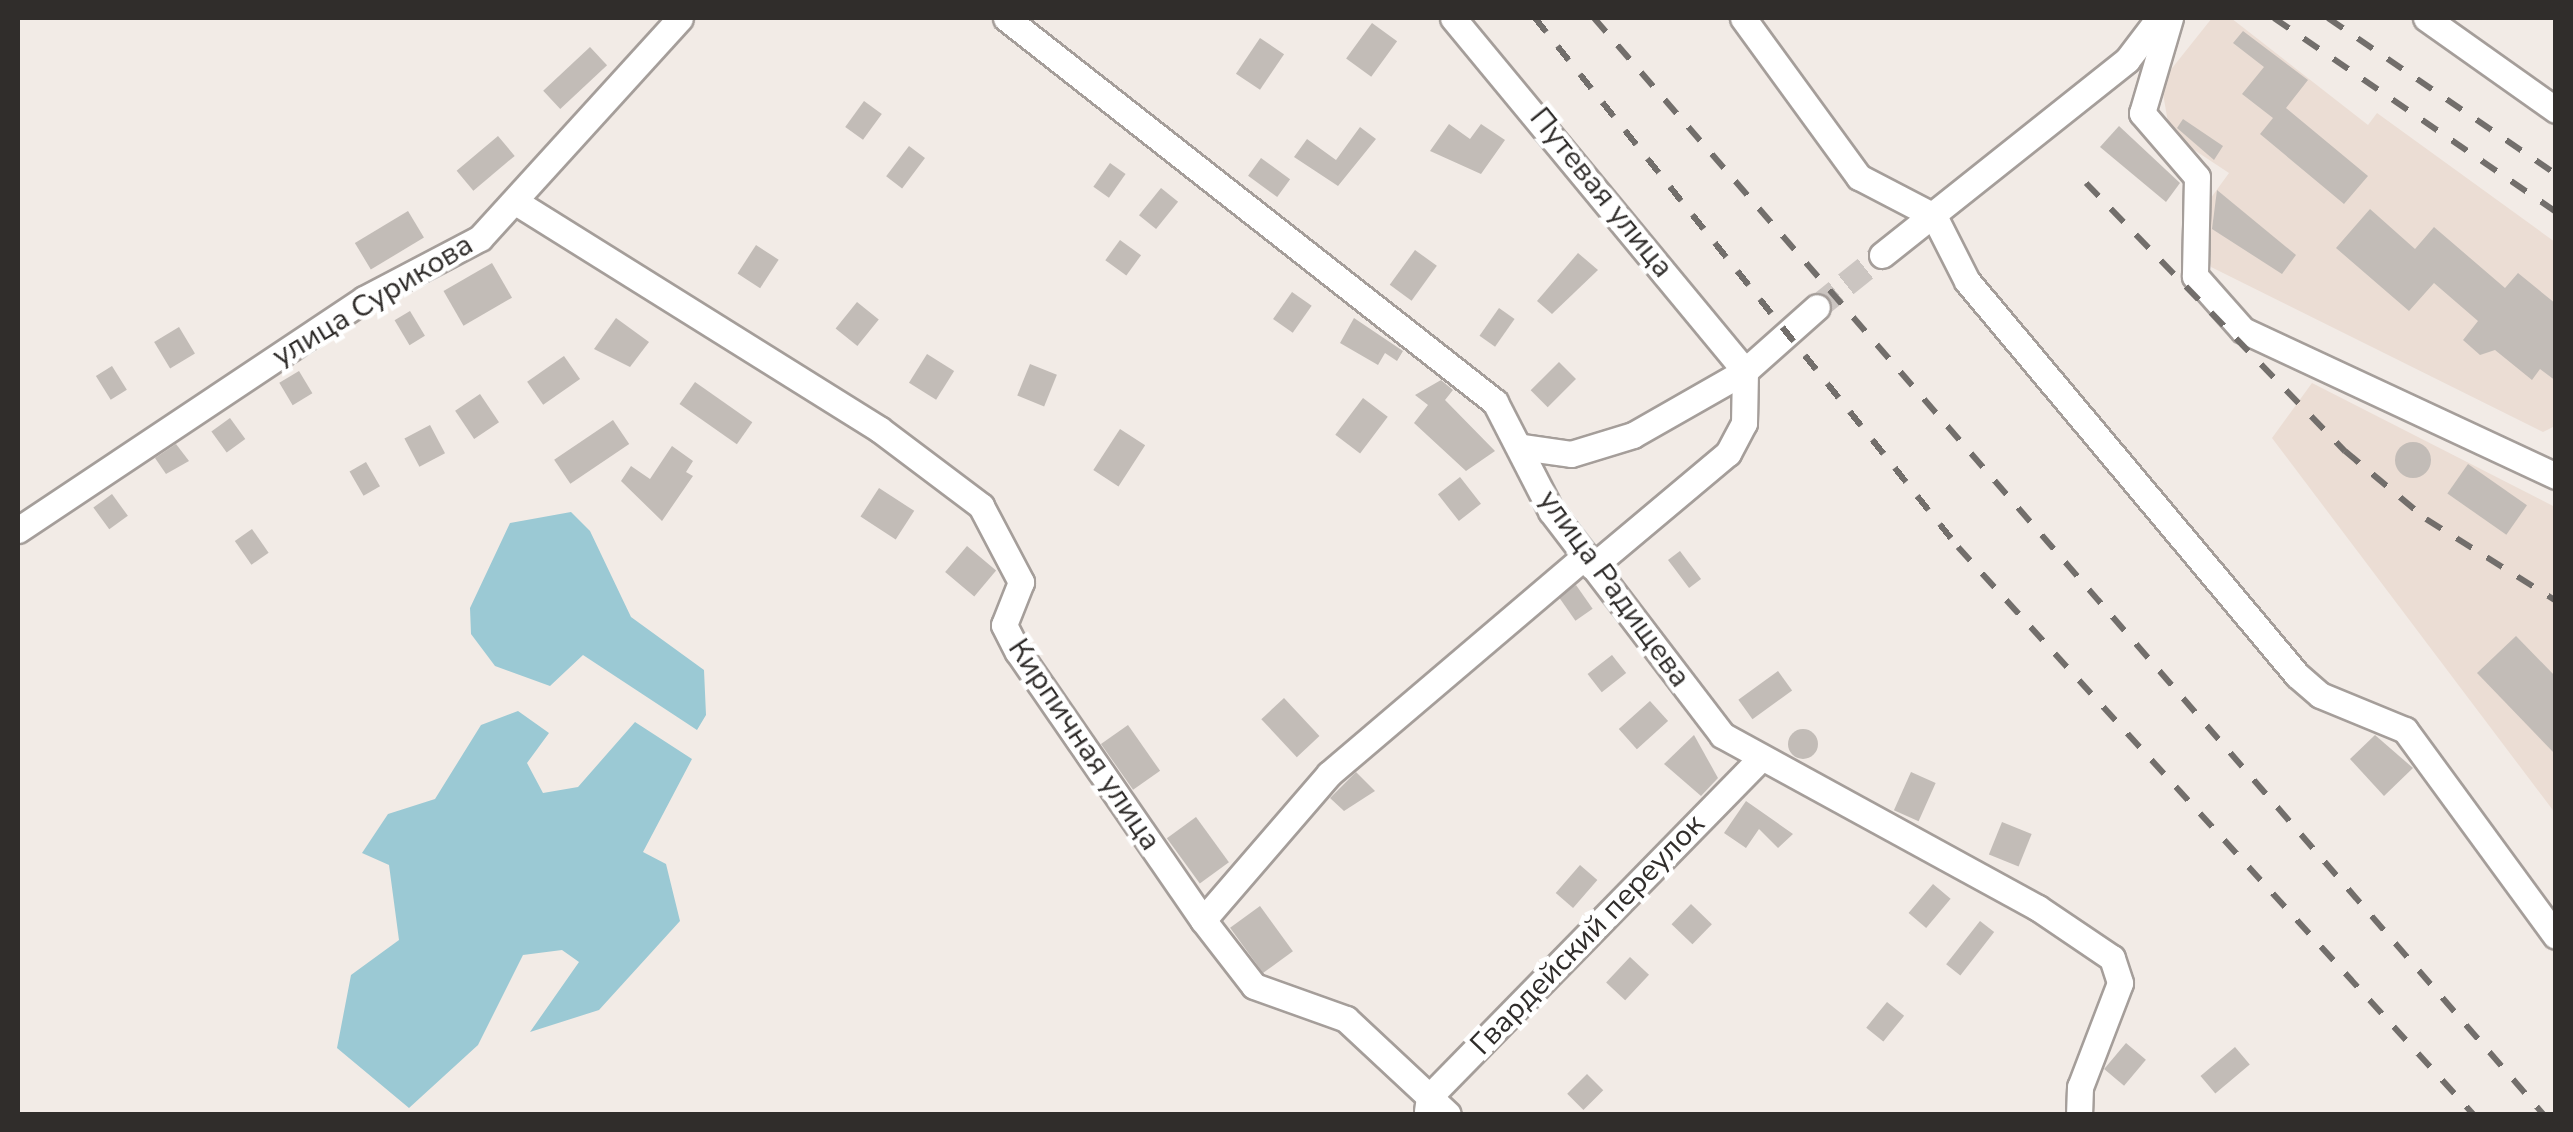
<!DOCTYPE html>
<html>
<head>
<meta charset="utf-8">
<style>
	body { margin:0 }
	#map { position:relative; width:2573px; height:1132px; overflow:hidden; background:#f2ebe6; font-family:"Nunito Sans",sans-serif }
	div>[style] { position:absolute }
	.built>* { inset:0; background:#ebddd4 }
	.water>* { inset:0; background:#9bc9d4 }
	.building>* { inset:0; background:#c2bcb7; transform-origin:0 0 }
	.round { border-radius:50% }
	.minor-tunnel>* { height:25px; margin-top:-12.5px; transform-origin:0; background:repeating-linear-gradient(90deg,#cbc5c1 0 25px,transparent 0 37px) }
	.roads { filter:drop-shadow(2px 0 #a59e9a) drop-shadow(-2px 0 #a59e9a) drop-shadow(0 2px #a59e9a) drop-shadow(0 -2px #a59e9a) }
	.minor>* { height:25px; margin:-12.5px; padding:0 12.5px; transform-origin:12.5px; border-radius:12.5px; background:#fff }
	.rail>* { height:6px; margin-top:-3px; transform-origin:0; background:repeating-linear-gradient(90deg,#726e6b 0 18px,transparent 0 36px) }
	span { translate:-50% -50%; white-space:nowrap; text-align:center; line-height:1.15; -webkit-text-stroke:9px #fff; paint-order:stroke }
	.street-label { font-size:30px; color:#302d2b }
	.frame { position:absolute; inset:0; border:20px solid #302d2b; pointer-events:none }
</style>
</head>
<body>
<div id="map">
	<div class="built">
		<i style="clip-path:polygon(2212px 18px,2231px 18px,2368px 125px,2377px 113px,2555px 242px,2555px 426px,2543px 432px,2211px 267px,2197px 217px,2229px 173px,2170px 134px,2161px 82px)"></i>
		<i style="clip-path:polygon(2312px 383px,2555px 507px,2555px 813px,2272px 438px)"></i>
	</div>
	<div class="water">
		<i style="clip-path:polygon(571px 512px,590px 531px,631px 617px,704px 670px,706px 715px,697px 730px,583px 655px,550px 686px,495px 666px,471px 634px,470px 608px,510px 523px)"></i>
		<i style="clip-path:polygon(518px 711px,549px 733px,527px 763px,543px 793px,578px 787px,635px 722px,692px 759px,643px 852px,666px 864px,680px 921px,599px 1010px,530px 1032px,579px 962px,562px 950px,523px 955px,478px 1045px,409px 1108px,337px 1048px,351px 975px,399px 940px,389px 865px,362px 853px,388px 814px,435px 799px,481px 725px)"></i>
	</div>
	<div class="building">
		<i style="left:1372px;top:23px;width:31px;height:44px;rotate:36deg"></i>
		<i style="clip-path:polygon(2243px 31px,2308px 80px,2286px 108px,2368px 176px,2344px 204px,2260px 134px,2273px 118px,2242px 94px,2264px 67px,2233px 43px)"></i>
		<i style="left:1260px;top:38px;width:29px;height:43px;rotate:34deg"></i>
		<i style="left:590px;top:47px;width:25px;height:64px;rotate:47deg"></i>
		<i style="left:864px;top:101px;width:22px;height:32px;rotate:36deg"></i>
		<i style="clip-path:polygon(2183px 119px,2223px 146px,2214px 160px,2177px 128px)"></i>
		<i style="clip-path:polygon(1449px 124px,1470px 139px,1481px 124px,1505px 140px,1481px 174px,1430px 151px)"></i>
		<i style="clip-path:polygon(2119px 126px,2180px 183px,2166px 202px,2100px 147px)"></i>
		<i style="clip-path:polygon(1360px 127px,1376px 139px,1338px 186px,1294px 157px,1307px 139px,1336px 160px)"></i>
		<i style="left:498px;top:136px;width:26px;height:54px;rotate:50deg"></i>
		<i style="left:909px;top:146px;width:20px;height:38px;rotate:37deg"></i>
		<i style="left:1261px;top:158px;width:36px;height:22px;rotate:36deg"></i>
		<i style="left:1110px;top:163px;width:19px;height:29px;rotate:35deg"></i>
		<i style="left:1161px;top:188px;width:22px;height:35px;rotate:39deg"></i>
		<i style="clip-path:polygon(2217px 190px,2296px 255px,2282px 274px,2212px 229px)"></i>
		<i style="clip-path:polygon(2370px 209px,2415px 249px,2434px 227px,2505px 288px,2518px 273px,2556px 304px,2556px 381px,2540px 369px,2532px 380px,2495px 350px,2480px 355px,2463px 340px,2478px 321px,2434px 283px,2409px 311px,2336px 248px)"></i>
		<i style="left:408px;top:211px;width:31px;height:62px;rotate:59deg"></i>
		<i style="left:1120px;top:240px;width:26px;height:25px;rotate:36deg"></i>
		<i style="left:756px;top:245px;width:27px;height:34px;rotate:33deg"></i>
		<i style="left:1415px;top:250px;width:27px;height:43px;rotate:36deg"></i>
		<i style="clip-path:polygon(1578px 253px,1598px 270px,1552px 314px,1537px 301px)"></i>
		<i style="left:492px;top:263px;width:40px;height:56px;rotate:60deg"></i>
		<i style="left:1292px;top:292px;width:24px;height:33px;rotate:35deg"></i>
		<i style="left:857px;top:302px;width:28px;height:34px;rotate:39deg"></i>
		<i style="left:1499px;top:308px;width:19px;height:34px;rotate:35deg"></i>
		<i style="left:410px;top:311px;width:29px;height:18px;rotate:59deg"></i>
		<i style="clip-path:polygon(616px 318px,649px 342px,630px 367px,594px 349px)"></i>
		<i style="clip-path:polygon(1354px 318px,1403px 351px,1397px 361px,1385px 353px,1378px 365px,1340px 343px)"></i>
		<i style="left:179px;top:327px;width:31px;height:29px;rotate:59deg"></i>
		<i style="left:927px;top:354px;width:32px;height:34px;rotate:32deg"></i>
		<i style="left:564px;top:356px;width:28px;height:45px;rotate:55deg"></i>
		<i style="left:1559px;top:362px;width:24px;height:40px;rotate:45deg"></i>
		<i style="left:1030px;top:364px;width:29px;height:34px;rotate:22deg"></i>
		<i style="left:112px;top:366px;width:28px;height:19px;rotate:58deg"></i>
		<i style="left:299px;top:371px;width:26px;height:23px;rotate:59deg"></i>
		<i style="clip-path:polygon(1441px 380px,1453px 390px,1445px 400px,1495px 451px,1466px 471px,1414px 423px,1428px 405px,1415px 395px)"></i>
		<i style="left:695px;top:382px;width:70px;height:27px;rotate:35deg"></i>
		<i style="left:480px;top:394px;width:34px;height:30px;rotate:56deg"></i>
		<i style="left:1363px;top:398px;width:31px;height:46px;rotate:37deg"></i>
		<i style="left:230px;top:418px;width:26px;height:23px;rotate:54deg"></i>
		<i style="left:613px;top:420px;width:29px;height:71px;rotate:56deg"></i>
		<i style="left:430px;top:425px;width:32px;height:29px;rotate:62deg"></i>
		<i style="left:1120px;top:429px;width:30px;height:49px;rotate:33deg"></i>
		<i class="round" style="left:2395px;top:442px;width:36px;height:36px"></i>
		<i style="clip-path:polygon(176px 444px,189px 461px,166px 474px,155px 458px)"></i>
		<i style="clip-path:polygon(672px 446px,693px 461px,686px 472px,693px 476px,662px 521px,621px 481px,631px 466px,650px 479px)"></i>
		<i style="left:366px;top:462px;width:28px;height:19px;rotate:60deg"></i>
		<i style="left:2468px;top:464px;width:72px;height:36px;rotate:35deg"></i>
		<i style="left:1460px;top:477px;width:34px;height:28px;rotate:52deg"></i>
		<i style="left:879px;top:488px;width:42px;height:34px;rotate:33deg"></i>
		<i style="left:112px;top:494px;width:27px;height:23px;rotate:54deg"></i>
		<i style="left:252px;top:529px;width:29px;height:21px;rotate:55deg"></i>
		<i style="left:967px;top:546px;width:38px;height:34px;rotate:40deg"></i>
		<i style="left:1680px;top:551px;width:35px;height:15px;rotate:53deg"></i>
		<i style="left:1576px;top:585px;width:29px;height:21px;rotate:55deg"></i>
		<i style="clip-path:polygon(2516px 636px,2556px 677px,2556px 755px,2477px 673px)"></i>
		<i style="left:1612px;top:655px;width:23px;height:31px;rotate:52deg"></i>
		<i style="left:1778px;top:671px;width:24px;height:49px;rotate:54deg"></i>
		<i style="left:1284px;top:698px;width:52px;height:31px;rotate:47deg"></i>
		<i style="left:1650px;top:701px;width:27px;height:42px;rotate:48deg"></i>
		<i style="left:1128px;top:725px;width:56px;height:33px;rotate:55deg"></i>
		<i class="round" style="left:1788px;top:729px;width:30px;height:30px"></i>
		<i style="clip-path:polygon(1694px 735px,1718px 778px,1701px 796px,1664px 764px)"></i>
		<i style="clip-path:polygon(2375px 735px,2413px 768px,2384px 796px,2350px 759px)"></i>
		<i style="clip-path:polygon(1356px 772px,1375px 791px,1344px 811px,1330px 798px)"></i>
		<i style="left:1911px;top:772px;width:27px;height:42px;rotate:24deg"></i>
		<i style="clip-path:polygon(1746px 801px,1793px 834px,1778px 848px,1759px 829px,1746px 848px,1724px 833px)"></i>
		<i style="left:1196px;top:817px;width:56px;height:36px;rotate:54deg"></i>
		<i style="left:2002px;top:822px;width:32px;height:35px;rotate:22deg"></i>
		<i style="left:1580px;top:865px;width:23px;height:37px;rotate:41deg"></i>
		<i style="left:1933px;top:884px;width:23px;height:38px;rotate:40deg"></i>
		<i style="left:1691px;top:904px;width:29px;height:28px;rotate:44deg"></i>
		<i style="left:1260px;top:906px;width:56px;height:37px;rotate:54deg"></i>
		<i style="left:1980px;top:921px;width:18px;height:55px;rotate:38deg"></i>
		<i style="left:1630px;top:957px;width:26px;height:35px;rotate:43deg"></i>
		<i style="left:1887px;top:1002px;width:22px;height:33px;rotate:39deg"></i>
		<i style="left:2126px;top:1043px;width:26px;height:34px;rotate:40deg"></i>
		<i style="left:2235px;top:1047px;width:23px;height:45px;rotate:50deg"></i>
		<i style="left:1587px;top:1074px;width:23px;height:28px;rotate:45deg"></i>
	</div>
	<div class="minor-tunnel">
		<i style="left:1817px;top:307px;width:83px;rotate:-38.7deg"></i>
	</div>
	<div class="roads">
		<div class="minor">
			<i style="left:1006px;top:18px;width:622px;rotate:38.14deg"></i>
			<i style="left:1495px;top:402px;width:123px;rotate:62.8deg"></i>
			<i style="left:1551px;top:511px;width:282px;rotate:52.6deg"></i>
			<i style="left:1722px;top:735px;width:360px;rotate:28.7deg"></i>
			<i style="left:2038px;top:908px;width:89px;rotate:34deg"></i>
			<i style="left:2112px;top:958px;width:26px;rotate:72deg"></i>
			<i style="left:2120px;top:983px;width:111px;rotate:111deg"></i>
			<i style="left:2080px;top:1087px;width:27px;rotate:92deg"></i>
			<i style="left:1453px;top:18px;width:458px;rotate:50.4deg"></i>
			<i style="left:1745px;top:371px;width:52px;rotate:91.1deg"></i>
			<i style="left:1744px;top:423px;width:34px;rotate:118deg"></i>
			<i style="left:1728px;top:453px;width:177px;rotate:140deg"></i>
			<i style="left:1743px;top:18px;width:197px;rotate:53.9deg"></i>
			<i style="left:1859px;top:177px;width:85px;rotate:27.5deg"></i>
			<i style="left:1934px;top:216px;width:73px;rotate:63.1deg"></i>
			<i style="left:1967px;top:281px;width:514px;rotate:50.05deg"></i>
			<i style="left:2297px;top:675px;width:30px;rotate:41deg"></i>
			<i style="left:2320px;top:695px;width:92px;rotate:22.4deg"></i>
			<i style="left:2405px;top:730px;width:255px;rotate:53.8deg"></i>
			<i style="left:2170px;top:18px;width:99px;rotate:106.4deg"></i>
			<i style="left:2142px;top:113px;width:84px;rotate:49.3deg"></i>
			<i style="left:2197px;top:177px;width:99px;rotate:91.2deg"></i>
			<i style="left:2195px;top:276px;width:72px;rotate:48.4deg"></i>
			<i style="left:2243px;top:330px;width:345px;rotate:25deg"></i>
			<i style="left:2426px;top:18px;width:159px;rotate:35.3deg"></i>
			<i style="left:519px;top:204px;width:425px;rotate:32deg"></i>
			<i style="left:879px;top:429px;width:128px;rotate:37deg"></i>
			<i style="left:981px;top:506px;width:86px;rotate:62.2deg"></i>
			<i style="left:1021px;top:582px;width:46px;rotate:111.6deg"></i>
			<i style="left:1004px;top:625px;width:30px;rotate:63deg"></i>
			<i style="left:1018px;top:652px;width:326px;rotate:55.4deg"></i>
			<i style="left:1203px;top:920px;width:83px;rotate:52.3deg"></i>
			<i style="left:1254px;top:986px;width:98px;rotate:19.7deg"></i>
			<i style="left:1346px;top:1019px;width:139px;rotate:43deg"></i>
			<i style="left:1882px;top:255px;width:313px;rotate:-38.5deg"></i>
			<i style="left:2127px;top:60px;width:53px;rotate:-52.7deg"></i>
			<i style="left:1522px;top:447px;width:49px;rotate:8.1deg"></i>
			<i style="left:1571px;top:454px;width:65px;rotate:-17deg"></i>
			<i style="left:1633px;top:435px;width:129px;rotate:-29.7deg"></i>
			<i style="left:1745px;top:371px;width:96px;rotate:-41.6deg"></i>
			<i style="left:18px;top:530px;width:416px;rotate:-33.7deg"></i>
			<i style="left:364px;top:299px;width:131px;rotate:-27.7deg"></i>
			<i style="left:480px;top:238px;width:297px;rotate:-47.7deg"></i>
			<i style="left:1203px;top:920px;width:193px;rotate:-49.2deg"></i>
			<i style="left:1329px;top:774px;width:336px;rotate:-40.4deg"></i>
			<i style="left:1427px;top:1111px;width:14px;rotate:-82deg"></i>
			<i style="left:1429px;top:1097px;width:472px;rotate:-45.6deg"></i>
		</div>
	</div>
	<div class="rail">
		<i style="left:1535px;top:18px;width:677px;rotate:51.35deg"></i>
		<i style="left:1958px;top:547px;width:766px;rotate:47.75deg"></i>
		<i style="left:1594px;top:18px;width:1450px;rotate:49.11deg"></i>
		<i style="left:2274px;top:18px;width:342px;rotate:34.5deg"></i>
		<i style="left:2328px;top:18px;width:276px;rotate:34.4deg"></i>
		<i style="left:2086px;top:183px;width:373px;rotate:46deg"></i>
		<i style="left:2345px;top:451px;width:106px;rotate:40deg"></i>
		<i style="left:2426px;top:519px;width:154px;rotate:32.2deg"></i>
	</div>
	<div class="street-label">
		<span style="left:1601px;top:193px;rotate:51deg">Путевая улица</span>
		<span style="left:373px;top:301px;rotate:-31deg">улица Сурикова</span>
		<span style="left:1614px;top:589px;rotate:54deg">улица Радищева</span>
		<span style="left:1084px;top:745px;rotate:56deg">Кирпичная улица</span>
		<span style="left:1588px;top:935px;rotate:-46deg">Гвардейский переулок</span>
	</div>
	<div class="frame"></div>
</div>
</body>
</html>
